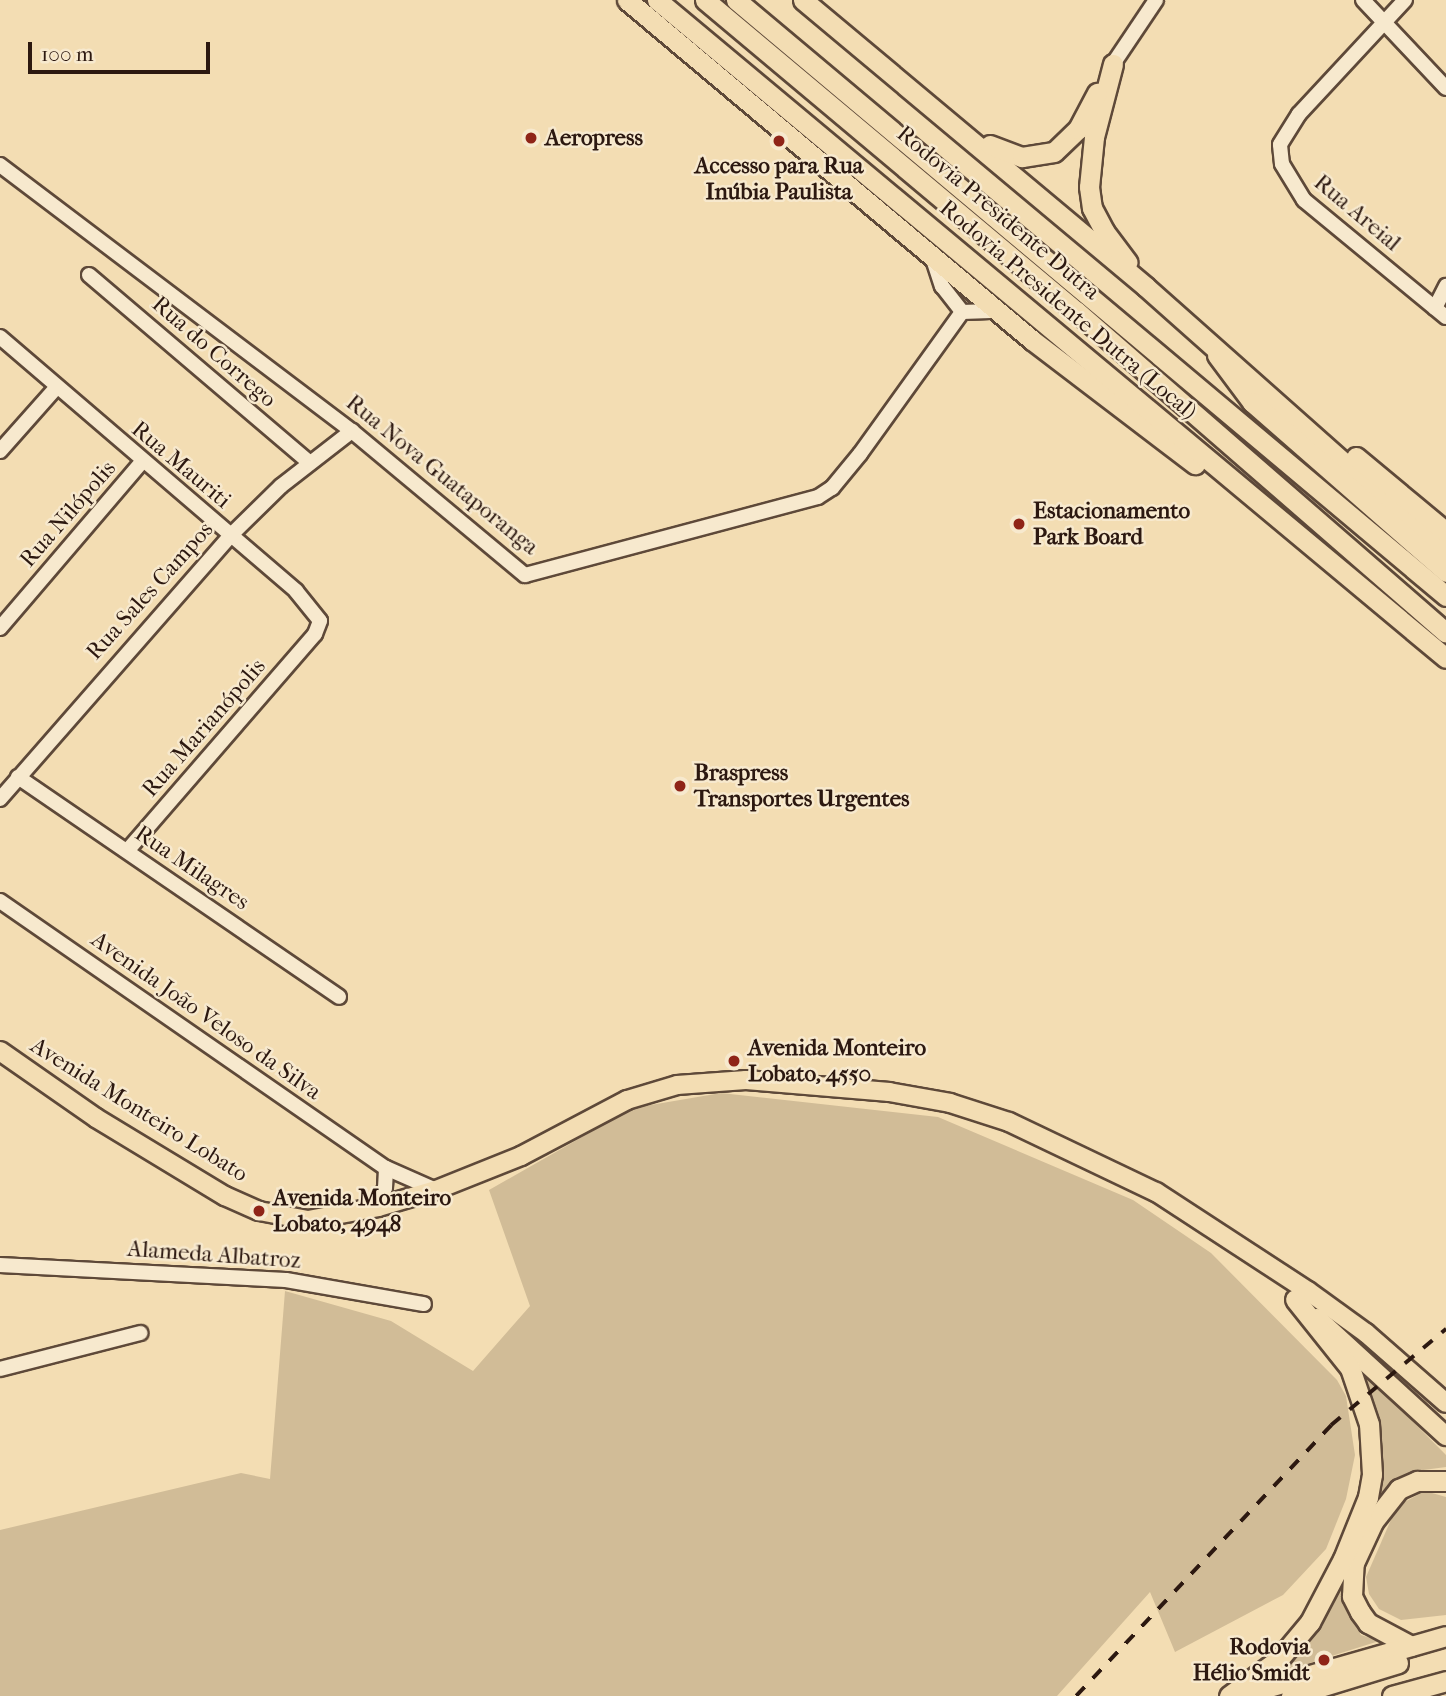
<!DOCTYPE html>
<html>
<head>
<meta charset="utf-8">
<style>
	body { margin:0 }
	#map { position:relative; width:1446px; height:1696px; overflow:hidden; background:#f3ddb3; font-family:"IM FELL French Canon",serif }
	div>[style] { position:absolute }
	.green>* { inset:0; background:#d1bc97 }
	.roads { filter:drop-shadow(2px 0 #5e4939) drop-shadow(-2px 0 #5e4939) drop-shadow(0 2px #5e4939) drop-shadow(0 -2px #5e4939) }
	.minor>* { height:14px; margin:-7px; padding:0 7px; transform-origin:7px; border-radius:7px; background:#f7e9ce }
	.major>* { height:18px; margin:-9px; padding:0 9px; transform-origin:9px; border-radius:9px; background:#f3ddb3 }
	.highway>* { height:19px; margin:-9.5px; padding:0 9.5px; transform-origin:9.5px; border-radius:9.5px; background:#f3ddb3 }
	.rail>* { height:3.5px; margin-top:-1.75px; transform-origin:0; background:repeating-linear-gradient(90deg,#2c1810 0 12px,transparent 0 24px) }
	.dots>* { width:19px; height:19px; translate:-50% -50%; box-sizing:border-box; border:4px solid #f7e9ce; border-radius:50% }
	span { translate:-50% -50%; white-space:nowrap; text-align:center; line-height:1.15; -webkit-text-stroke:5px #f7e9ce; paint-order:stroke }
	.poi-label { font-size:23px; color:#2c1810; font-weight:700 }
	.left { translate:0 -50%; text-align:left }
	.right { translate:-100% -50%; text-align:right }
	.street-label { font-size:23px; color:#2c1810 }
	.scale { position:absolute; left:28px; top:42px; width:182px; height:32px; box-sizing:border-box; border:4px solid #2c1810; border-top:0; padding-left:9px; font-size:21px; line-height:24px; white-space:nowrap; color:#2c1810; -webkit-text-stroke:5px #f7e9ce; paint-order:stroke }
</style>
</head>
<body>
<div id="map">
	<div class="green">
		<i style="clip-path:polygon(721px 1093px,938px 1117px,1133px 1200px,1211px 1253px,1337px 1380px,1346px 1396px,1355px 1455px,1346px 1499px,1326px 1549px,1283px 1595px,1175px 1652px,1150px 1592px,1057px 1696px,0 1696px,0 1530px,241px 1473px,270px 1479px,285px 1291px,391px 1321px,473px 1371px,530px 1306px,489px 1190px,633px 1108px)"></i>
		<i style="clip-path:polygon(1344px 1352px,1446px 1455px,1446px 1467px,1416px 1471px,1398px 1480px,1369px 1514px,1345px 1585px,1345px 1605px,1361px 1635px,1379px 1641px,1275px 1674px,1300px 1647px,1372px 1485px)"></i>
		<i style="clip-path:polygon(1425px 1491px,1446px 1497px,1446px 1615px,1401px 1620px,1379px 1609px,1369px 1594px,1366px 1577px,1397px 1506px)"></i>
	</div>
	<div class="roads">
		<div class="minor">
			<i style="left:1363px;top:0;width:121px;rotate:46.7deg"></i>
			<i style="left:1405px;top:0;width:156px;rotate:132.9deg"></i>
			<i style="left:1299px;top:114px;width:36px;rotate:122deg"></i>
			<i style="left:1280px;top:145px;width:19px;rotate:84deg"></i>
			<i style="left:1282px;top:164px;width:42px;rotate:58.6deg"></i>
			<i style="left:1304px;top:200px;width:184px;rotate:39.5deg"></i>
			<i style="left:1113px;top:64px;width:77px;rotate:-56.1deg"></i>
			<i style="left:0;top:165px;width:441px;rotate:37.1deg"></i>
			<i style="left:352px;top:431px;width:225px;rotate:39.8deg"></i>
			<i style="left:525px;top:575px;width:303px;rotate:-14.9deg"></i>
			<i style="left:818px;top:497px;width:17px;rotate:-33deg"></i>
			<i style="left:832px;top:488px;width:44px;rotate:-50.5deg"></i>
			<i style="left:860px;top:454px;width:175px;rotate:-54.3deg"></i>
			<i style="left:932px;top:256px;width:32px;rotate:72deg"></i>
			<i style="left:942px;top:286px;width:33px;rotate:52deg"></i>
			<i style="left:89px;top:275px;width:290px;rotate:40.4deg"></i>
			<i style="left:1435px;top:308px;width:25px;rotate:-63deg"></i>
			<i style="left:962px;top:312px;width:36px;rotate:-2deg"></i>
			<i style="left:0;top:337px;width:390px;rotate:40.6deg"></i>
			<i style="left:296px;top:591px;width:38px;rotate:51deg"></i>
			<i style="left:320px;top:621px;width:14px;rotate:111deg"></i>
			<i style="left:315px;top:634px;width:287px;rotate:130.9deg"></i>
			<i style="left:0;top:451px;width:84px;rotate:-48.4deg"></i>
			<i style="left:0;top:628px;width:218px;rotate:-49.5deg"></i>
			<i style="left:18px;top:777px;width:389px;rotate:34.4deg"></i>
			<i style="left:0;top:799px;width:349px;rotate:-48.8deg"></i>
			<i style="left:230px;top:536px;width:71px;rotate:-44.4deg"></i>
			<i style="left:281px;top:486px;width:90px;rotate:-37.8deg"></i>
			<i style="left:0;top:901px;width:469px;rotate:34.7deg"></i>
			<i style="left:386px;top:1168px;width:55px;rotate:23.7deg"></i>
			<i style="left:378px;top:1207px;width:20px;rotate:-70deg"></i>
			<i style="left:385px;top:1188px;width:20px;rotate:-87deg"></i>
			<i style="left:0;top:1265px;width:286px;rotate:3deg"></i>
			<i style="left:286px;top:1280px;width:140px;rotate:9.9deg"></i>
			<i style="left:0;top:1369px;width:145px;rotate:-14.4deg"></i>
		</div>
		<div class="major">
			<i style="left:0;top:1051px;width:117px;rotate:34.9deg"></i>
			<i style="left:96px;top:1118px;width:151px;rotate:31.2deg"></i>
			<i style="left:225px;top:1196px;width:37px;rotate:24deg"></i>
			<i style="left:259px;top:1211px;width:50px;rotate:10.4deg"></i>
			<i style="left:308px;top:1220px;width:71px;rotate:-10.5deg"></i>
			<i style="left:378px;top:1207px;width:60px;rotate:-16.3deg"></i>
			<i style="left:436px;top:1190px;width:92px;rotate:-21.8deg"></i>
			<i style="left:521px;top:1156px;width:120px;rotate:-27.8deg"></i>
			<i style="left:627px;top:1100px;width:52px;rotate:-16.7deg"></i>
			<i style="left:677px;top:1085px;width:69px;rotate:-4.1deg"></i>
			<i style="left:746px;top:1080px;width:144px;rotate:4.8deg"></i>
			<i style="left:889px;top:1092px;width:62px;rotate:10.2deg"></i>
			<i style="left:950px;top:1103px;width:62px;rotate:17.9deg"></i>
			<i style="left:1009px;top:1122px;width:163px;rotate:25.5deg"></i>
			<i style="left:1156px;top:1192px;width:181px;rotate:33.1deg"></i>
			<i style="left:1308px;top:1291px;width:72px;rotate:35.9deg"></i>
			<i style="left:1366px;top:1333px;width:106px;rotate:41.2deg"></i>
			<i style="left:1317px;top:1318px;width:175px;rotate:42.5deg"></i>
		</div>
		<div class="highway">
			<i style="left:627px;top:0;width:529px;rotate:40.01deg"></i>
			<i style="left:1032px;top:340px;width:205px;rotate:37.3deg"></i>
			<i style="left:657px;top:0;width:1027px;rotate:39.83deg"></i>
			<i style="left:705px;top:0;width:484px;rotate:40deg"></i>
			<i style="left:1076px;top:311px;width:490px;rotate:41deg"></i>
			<i style="left:736px;top:0;width:927px;rotate:40.01deg"></i>
			<i style="left:803px;top:0;width:447px;rotate:39.9deg"></i>
			<i style="left:1146px;top:287px;width:401px;rotate:41.6deg"></i>
			<i style="left:1113px;top:64px;width:75px;rotate:104.6deg"></i>
			<i style="left:1094px;top:137px;width:50px;rotate:95.7deg"></i>
			<i style="left:1089px;top:187px;width:21px;rotate:82deg"></i>
			<i style="left:1092px;top:208px;width:26px;rotate:62deg"></i>
			<i style="left:1104px;top:231px;width:39px;rotate:53deg"></i>
			<i style="left:990px;top:145px;width:34px;rotate:21deg"></i>
			<i style="left:1022px;top:157px;width:32px;rotate:-9deg"></i>
			<i style="left:1054px;top:152px;width:33px;rotate:-44deg"></i>
			<i style="left:1078px;top:129px;width:41px;rotate:-62.2deg"></i>
			<i style="left:1217px;top:355px;width:59px;rotate:53.3deg"></i>
			<i style="left:1252px;top:402px;width:258px;rotate:41.2deg"></i>
			<i style="left:1356px;top:457px;width:117px;rotate:39.8deg"></i>
			<i style="left:1411px;top:1646px;width:49px;rotate:-151.9deg"></i>
			<i style="left:1368px;top:1623px;width:14px;rotate:-126deg"></i>
			<i style="left:1360px;top:1612px;width:18px;rotate:-117deg"></i>
			<i style="left:1352px;top:1596px;width:33px;rotate:-87deg"></i>
			<i style="left:1354px;top:1563px;width:45px;rotate:-65.1deg"></i>
			<i style="left:1373px;top:1522px;width:42px;rotate:-51.8deg"></i>
			<i style="left:1399px;top:1489px;width:20px;rotate:-24deg"></i>
			<i style="left:1417px;top:1481px;width:29px"></i>
			<i style="left:1229px;top:1696px;width:62px;rotate:-36.5deg"></i>
			<i style="left:1279px;top:1659px;width:48px;rotate:-50deg"></i>
			<i style="left:1310px;top:1622px;width:71px;rotate:-62.4deg"></i>
			<i style="left:1343px;top:1559px;width:67px;rotate:-68deg"></i>
			<i style="left:1368px;top:1497px;width:23px;rotate:-80deg"></i>
			<i style="left:1372px;top:1474px;width:50px;rotate:-93.4deg"></i>
			<i style="left:1369px;top:1424px;width:59px;rotate:-108.7deg"></i>
			<i style="left:1350px;top:1368px;width:88px;rotate:-128.6deg"></i>
			<i style="left:1237px;top:1696px;width:217px;rotate:-16deg"></i>
			<i style="left:1291px;top:1696px;width:112px;rotate:-17.1deg"></i>
			<i style="left:1392px;top:1696px;width:56px;rotate:-15.5deg"></i>
		</div>
	</div>
	<div class="rail">
		<i style="left:1076px;top:1696px;width:372px;rotate:-46.7deg"></i>
		<i style="left:1331px;top:1425px;width:150px;rotate:-39.9deg"></i>
	</div>
	<div class="dots">
		<i style="left:531px;top:138px;background:#8f2418"></i>
		<i style="left:779px;top:141px;background:#8f2418"></i>
		<i style="left:1019px;top:524px;background:#8f2418"></i>
		<i style="left:680px;top:786px;background:#8f2418"></i>
		<i style="left:734px;top:1061px;background:#8f2418"></i>
		<i style="left:259px;top:1211px;background:#8f2418"></i>
		<i style="left:1324px;top:1660px;background:#8f2418"></i>
	</div>
	<div class="poi-label">
		<span class="left" style="left:545px;top:138px">Aeropress</span>
		<span style="left:779px;top:179px">Accesso para Rua<br>Inúbia Paulista</span>
		<span class="left" style="left:1033px;top:524px">Estacionamento<br>Park Board</span>
		<span class="left" style="left:694px;top:786px">Braspress<br>Transportes Urgentes</span>
		<span class="left" style="left:748px;top:1061px">Avenida Monteiro<br>Lobato, 4550</span>
		<span class="left" style="left:273px;top:1211px">Avenida Monteiro<br>Lobato, 4948</span>
		<span class="right" style="left:1310px;top:1660px">Rodovia<br>Hélio Smidt</span>
	</div>
	<div class="street-label">
		<span style="left:998px;top:213px;rotate:40deg">Rodovia Presidente Dutra</span>
		<span style="left:1357px;top:213px;rotate:40deg">Rua Areial</span>
		<span style="left:1068px;top:310px;rotate:40deg">Rodovia Presidente Dutra (Local)</span>
		<span style="left:214px;top:352px;rotate:41deg">Rua do Corrego</span>
		<span style="left:181px;top:465px;rotate:40deg">Rua Mauriti</span>
		<span style="left:442px;top:475px;rotate:39deg">Rua Nova Guataporanga</span>
		<span style="left:68px;top:514px;rotate:-49deg">Rua Nilópolis</span>
		<span style="left:150px;top:591px;rotate:-48deg">Rua Sales Campos</span>
		<span style="left:204px;top:728px;rotate:-49deg">Rua Marianópolis</span>
		<span style="left:192px;top:868px;rotate:34deg">Rua Milagres</span>
		<span style="left:206px;top:1016px;rotate:35deg">Avenida João Veloso da Silva</span>
		<span style="left:139px;top:1110px;rotate:32deg">Avenida Monteiro Lobato</span>
		<span style="left:214px;top:1255px;rotate:4deg">Alameda Albatroz</span>
	</div>
	<div class="scale">100 m</div>
</div>
</body>
</html>
